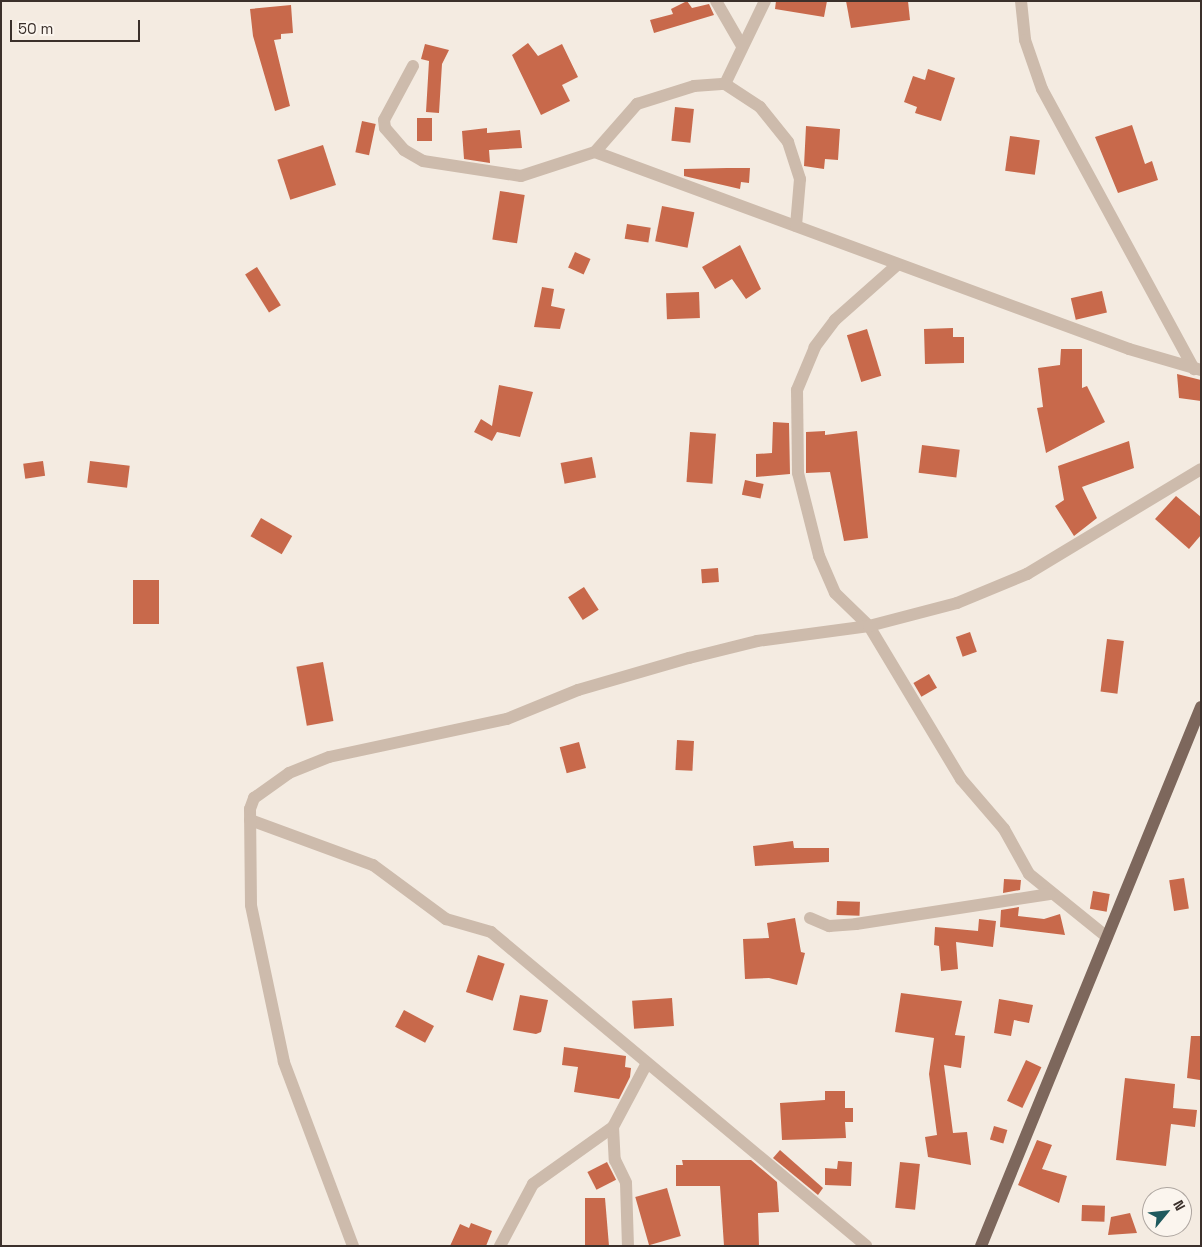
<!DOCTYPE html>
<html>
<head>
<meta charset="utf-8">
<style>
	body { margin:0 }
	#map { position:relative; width:1202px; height:1247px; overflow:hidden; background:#f4ebe1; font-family:"Space Grotesk",sans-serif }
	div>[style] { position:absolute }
	.building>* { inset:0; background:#c8694b; transform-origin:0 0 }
	.minor>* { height:12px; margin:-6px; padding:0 6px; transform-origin:6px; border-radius:6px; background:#cdbbac }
	.primary>* { height:12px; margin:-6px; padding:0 6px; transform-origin:6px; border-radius:6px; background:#7d675c }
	span { translate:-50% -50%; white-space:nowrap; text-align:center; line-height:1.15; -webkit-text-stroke:4px #fbf5ee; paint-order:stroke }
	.frame { position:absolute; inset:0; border:2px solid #3b302b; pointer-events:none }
	.north { position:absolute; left:1142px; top:1187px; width:50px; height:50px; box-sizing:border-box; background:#fbf5ee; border:1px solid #aea6a0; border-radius:50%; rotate:62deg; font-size:14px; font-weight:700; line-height:20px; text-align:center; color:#3b302b }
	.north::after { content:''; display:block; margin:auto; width:18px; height:22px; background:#1f5a5e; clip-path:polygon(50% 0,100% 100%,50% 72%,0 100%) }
	.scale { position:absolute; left:10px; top:20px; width:130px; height:22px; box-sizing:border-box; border:2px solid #3b302b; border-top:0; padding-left:6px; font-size:15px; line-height:18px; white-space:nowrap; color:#3b302b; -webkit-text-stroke:4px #fbf5ee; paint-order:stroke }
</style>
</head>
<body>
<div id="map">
	<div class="building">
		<i style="clip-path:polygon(687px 1px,692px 8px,709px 4px,714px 15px,654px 33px,650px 20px,673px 14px,671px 9px)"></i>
		<i style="clip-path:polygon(776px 1px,827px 1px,824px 17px,775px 9px)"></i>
		<i style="clip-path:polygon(846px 1px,908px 1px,910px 20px,851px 28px)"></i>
		<i style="clip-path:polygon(291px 5px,293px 33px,281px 34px,281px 39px,274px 40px,290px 106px,275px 111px,253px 36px,250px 9px)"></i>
		<i style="clip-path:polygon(528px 43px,538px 56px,562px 44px,578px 77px,562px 85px,570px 101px,541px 115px,512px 55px)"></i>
		<i style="clip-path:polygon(425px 44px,449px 50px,442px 64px,439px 113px,426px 112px,429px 61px,421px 59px)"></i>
		<i style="clip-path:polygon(928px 69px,955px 78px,941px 121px,915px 113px,917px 107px,904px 102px,913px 76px,925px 80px)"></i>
		<i style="left:675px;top:107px;width:19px;height:34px;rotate:6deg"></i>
		<i style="left:417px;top:118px;width:15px;height:23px"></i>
		<i style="left:362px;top:121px;width:14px;height:32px;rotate:12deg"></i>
		<i style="clip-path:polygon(1132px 125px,1145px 164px,1152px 161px,1158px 180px,1118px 193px,1095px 137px)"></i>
		<i style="clip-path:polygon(806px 126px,840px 129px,838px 160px,825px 159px,824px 169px,804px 166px)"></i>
		<i style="clip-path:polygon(487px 128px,487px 133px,520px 130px,522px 148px,489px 150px,490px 163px,464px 159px,462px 131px)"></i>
		<i style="left:1010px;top:136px;width:30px;height:35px;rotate:8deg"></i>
		<i style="left:323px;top:145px;width:42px;height:48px;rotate:72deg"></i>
		<i style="clip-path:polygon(727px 168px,750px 168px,749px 183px,741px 182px,740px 189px,684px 176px,684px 169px)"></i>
		<i style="left:500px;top:191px;width:25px;height:49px;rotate:9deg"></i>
		<i style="left:662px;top:206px;width:33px;height:36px;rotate:11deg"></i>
		<i style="left:627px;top:224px;width:24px;height:15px;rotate:9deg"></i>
		<i style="clip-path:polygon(740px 245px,761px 289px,746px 299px,732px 279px,715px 289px,702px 267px)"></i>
		<i style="left:575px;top:252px;width:17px;height:17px;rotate:24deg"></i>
		<i style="left:257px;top:267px;width:45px;height:14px;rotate:58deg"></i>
		<i style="clip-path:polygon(542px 287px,554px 289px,551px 306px,565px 309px,560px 329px,534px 327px)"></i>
		<i style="left:1102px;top:291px;width:22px;height:32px;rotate:77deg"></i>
		<i style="left:699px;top:292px;width:26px;height:33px;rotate:88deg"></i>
		<i style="clip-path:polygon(953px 328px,953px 337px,964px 337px,964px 363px,925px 364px,924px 329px)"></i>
		<i style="left:867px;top:329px;width:49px;height:21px;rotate:73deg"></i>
		<i style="clip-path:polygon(1061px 349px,1082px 349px,1082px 388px,1087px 386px,1105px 422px,1046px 453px,1037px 408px,1043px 407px,1038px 368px,1060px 365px)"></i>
		<i style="clip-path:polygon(1177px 374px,1201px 380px,1201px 401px,1179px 398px)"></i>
		<i style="clip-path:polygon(499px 385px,533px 392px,520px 437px,497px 432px,492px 441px,474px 432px,481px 419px,492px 426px)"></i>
		<i style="clip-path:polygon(773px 422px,789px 423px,790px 474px,756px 477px,756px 454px,772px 453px)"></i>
		<i style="clip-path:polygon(825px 431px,825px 435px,857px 431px,868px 538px,844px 541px,830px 472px,806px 473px,806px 432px)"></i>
		<i style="left:690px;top:432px;width:26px;height:50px;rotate:4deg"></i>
		<i style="clip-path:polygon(1129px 441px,1134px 468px,1082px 487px,1097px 518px,1074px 536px,1055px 506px,1064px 500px,1058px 466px)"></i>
		<i style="left:922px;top:445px;width:38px;height:28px;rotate:7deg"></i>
		<i style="left:592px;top:457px;width:21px;height:32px;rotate:79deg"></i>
		<i style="left:43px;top:461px;width:15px;height:20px;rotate:82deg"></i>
		<i style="left:90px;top:461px;width:40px;height:22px;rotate:7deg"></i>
		<i style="left:745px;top:480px;width:19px;height:15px;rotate:12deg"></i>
		<i style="clip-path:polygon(1176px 496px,1201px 517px,1201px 535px,1189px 549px,1155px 519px)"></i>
		<i style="left:261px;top:518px;width:36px;height:21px;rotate:30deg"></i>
		<i style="left:718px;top:568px;width:14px;height:17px;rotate:86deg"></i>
		<i style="left:133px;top:580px;width:26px;height:44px"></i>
		<i style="left:584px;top:587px;width:27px;height:19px;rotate:57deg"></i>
		<i style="left:970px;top:632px;width:21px;height:15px;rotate:71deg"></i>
		<i style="left:1107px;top:639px;width:17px;height:53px;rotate:7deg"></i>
		<i style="left:323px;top:662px;width:60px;height:27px;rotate:80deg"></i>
		<i style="left:929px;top:674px;width:16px;height:18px;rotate:60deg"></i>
		<i style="left:677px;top:740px;width:17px;height:30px;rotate:3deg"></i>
		<i style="left:579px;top:742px;width:27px;height:20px;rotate:75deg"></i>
		<i style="clip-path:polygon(793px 841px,794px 848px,829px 848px,829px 862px,755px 866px,753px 846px)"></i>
		<i style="left:1184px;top:878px;width:31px;height:15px;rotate:81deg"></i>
		<i style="clip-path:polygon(1004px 879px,1021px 880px,1020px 890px,1003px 893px)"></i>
		<i style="left:1093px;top:891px;width:17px;height:18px;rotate:10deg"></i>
		<i style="left:837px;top:901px;width:23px;height:14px;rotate:2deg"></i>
		<i style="clip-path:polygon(1019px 907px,1018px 916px,1044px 919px,1060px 914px,1065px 935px,1000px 927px,1001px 910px)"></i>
		<i style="clip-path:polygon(795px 918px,801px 952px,805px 953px,797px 985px,769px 978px,745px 979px,743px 939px,769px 938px,767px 923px)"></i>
		<i style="clip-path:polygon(979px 919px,996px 921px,993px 947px,956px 942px,958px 969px,941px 971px,939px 946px,934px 945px,935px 927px,978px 931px)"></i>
		<i style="left:478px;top:955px;width:28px;height:39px;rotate:18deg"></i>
		<i style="clip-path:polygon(901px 993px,962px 1001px,955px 1035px,965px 1036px,961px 1068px,944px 1065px,953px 1133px,967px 1132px,971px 1165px,928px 1157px,925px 1137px,937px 1135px,929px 1074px,934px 1038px,895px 1032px)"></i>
		<i style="clip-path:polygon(520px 995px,548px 1000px,541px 1032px,536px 1034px,513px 1030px)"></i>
		<i style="left:672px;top:998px;width:28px;height:40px;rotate:86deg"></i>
		<i style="clip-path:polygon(999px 999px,1033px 1005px,1029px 1023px,1014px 1020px,1011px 1036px,994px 1033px)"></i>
		<i style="left:404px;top:1010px;width:34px;height:19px;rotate:28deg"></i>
		<i style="clip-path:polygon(1191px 1036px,1201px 1036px,1200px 1080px,1187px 1078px)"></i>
		<i style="clip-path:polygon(564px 1047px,626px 1056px,625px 1067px,631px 1068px,630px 1077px,619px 1099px,574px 1092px,578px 1067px,562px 1065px)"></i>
		<i style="left:1026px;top:1060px;width:17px;height:45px;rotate:25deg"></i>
		<i style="clip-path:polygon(1125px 1078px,1175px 1084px,1173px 1108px,1197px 1110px,1195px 1127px,1171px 1124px,1166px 1166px,1116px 1160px)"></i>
		<i style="clip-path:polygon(825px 1091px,845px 1091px,845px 1108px,853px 1108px,853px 1122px,845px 1122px,846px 1138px,782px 1140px,780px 1103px,825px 1100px)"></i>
		<i style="left:994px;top:1126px;width:14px;height:14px;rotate:17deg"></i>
		<i style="clip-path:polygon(1037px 1140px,1052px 1145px,1042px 1169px,1067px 1176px,1059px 1203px,1018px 1185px)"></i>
		<i style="clip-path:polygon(780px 1150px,823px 1188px,818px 1195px,773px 1158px)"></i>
		<i style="clip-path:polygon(682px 1160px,751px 1160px,777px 1182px,779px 1212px,758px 1213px,759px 1246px,724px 1246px,720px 1186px,676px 1186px,676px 1165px,683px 1165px)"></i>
		<i style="clip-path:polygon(838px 1161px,852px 1162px,851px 1186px,825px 1185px,825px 1168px,837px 1169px)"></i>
		<i style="left:607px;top:1162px;width:20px;height:22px;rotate:63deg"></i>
		<i style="left:900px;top:1162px;width:20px;height:46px;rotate:6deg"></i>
		<i style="left:667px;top:1188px;width:50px;height:33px;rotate:74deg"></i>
		<i style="clip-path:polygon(585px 1198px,605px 1198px,609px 1246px,585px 1246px)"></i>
		<i style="left:1082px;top:1205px;width:23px;height:16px;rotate:2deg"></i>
		<i style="clip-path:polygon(1130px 1213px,1137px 1233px,1108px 1235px,1111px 1217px)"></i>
		<i style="clip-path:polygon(471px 1223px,492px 1231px,486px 1246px,450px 1246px,460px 1224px,469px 1228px)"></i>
	</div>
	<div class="minor">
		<i style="left:716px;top:1px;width:52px;rotate:60deg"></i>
		<i style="left:1021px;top:1px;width:39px;rotate:84deg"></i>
		<i style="left:1025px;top:40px;width:52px;rotate:70.9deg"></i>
		<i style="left:1042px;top:89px;width:319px;rotate:61.5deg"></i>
		<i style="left:413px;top:66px;width:61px;rotate:118.2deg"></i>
		<i style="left:384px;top:120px;width:8px;rotate:83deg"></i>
		<i style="left:385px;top:128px;width:29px;rotate:49deg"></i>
		<i style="left:404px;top:150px;width:22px;rotate:30deg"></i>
		<i style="left:423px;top:161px;width:99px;rotate:8.7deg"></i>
		<i style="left:521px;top:176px;width:78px;rotate:-18deg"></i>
		<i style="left:595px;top:152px;width:569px;rotate:20.25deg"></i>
		<i style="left:1129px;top:349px;width:75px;rotate:16.3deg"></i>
		<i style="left:725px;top:84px;width:92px;rotate:-64.3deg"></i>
		<i style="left:595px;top:152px;width:64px;rotate:-48.8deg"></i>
		<i style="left:637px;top:104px;width:60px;rotate:-17.5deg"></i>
		<i style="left:694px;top:86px;width:31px;rotate:-4deg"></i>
		<i style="left:725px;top:84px;width:42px;rotate:33.3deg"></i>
		<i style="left:760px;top:107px;width:45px;rotate:51.3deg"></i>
		<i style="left:788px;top:142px;width:39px;rotate:72deg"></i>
		<i style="left:800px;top:179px;width:47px;rotate:94.9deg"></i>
		<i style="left:897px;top:265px;width:83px;rotate:138.4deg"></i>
		<i style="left:835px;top:320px;width:34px;rotate:127deg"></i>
		<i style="left:815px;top:347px;width:47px;rotate:112.7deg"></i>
		<i style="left:797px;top:390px;width:83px;rotate:89.3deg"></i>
		<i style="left:798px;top:473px;width:86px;rotate:75.8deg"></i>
		<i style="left:819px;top:556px;width:40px;rotate:66.6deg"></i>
		<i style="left:835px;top:593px;width:47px;rotate:44.1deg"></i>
		<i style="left:869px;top:626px;width:179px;rotate:59deg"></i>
		<i style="left:961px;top:779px;width:66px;rotate:49.3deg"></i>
		<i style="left:1004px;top:829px;width:51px;rotate:60.9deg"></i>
		<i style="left:1029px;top:874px;width:100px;rotate:38.9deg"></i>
		<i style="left:250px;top:820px;width:131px;rotate:20.1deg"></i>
		<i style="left:373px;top:865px;width:91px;rotate:36.5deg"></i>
		<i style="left:446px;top:919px;width:47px;rotate:16.1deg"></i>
		<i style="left:491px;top:932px;width:489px;rotate:39.9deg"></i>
		<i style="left:810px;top:918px;width:21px;rotate:23deg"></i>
		<i style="left:829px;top:926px;width:27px;rotate:-4deg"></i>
		<i style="left:856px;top:924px;width:196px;rotate:-8.8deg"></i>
		<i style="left:613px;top:1127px;width:33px;rotate:87deg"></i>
		<i style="left:615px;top:1160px;width:25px;rotate:64deg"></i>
		<i style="left:626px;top:1183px;width:63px;rotate:88.2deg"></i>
		<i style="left:353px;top:1246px;width:197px;rotate:-110.6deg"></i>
		<i style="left:284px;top:1062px;width:160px;rotate:-101.9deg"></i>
		<i style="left:251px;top:905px;width:96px;rotate:-90.6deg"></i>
		<i style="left:250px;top:809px;width:12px;rotate:-70deg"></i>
		<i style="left:254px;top:798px;width:43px;rotate:-35.5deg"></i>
		<i style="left:289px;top:773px;width:43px;rotate:-21.8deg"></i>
		<i style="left:329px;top:757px;width:182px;rotate:-12.1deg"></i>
		<i style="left:507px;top:719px;width:77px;rotate:-22.2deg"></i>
		<i style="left:578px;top:690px;width:116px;rotate:-16.1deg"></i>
		<i style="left:689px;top:658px;width:70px;rotate:-14deg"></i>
		<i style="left:757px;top:641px;width:113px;rotate:-7.6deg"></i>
		<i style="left:869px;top:626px;width:91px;rotate:-14.6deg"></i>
		<i style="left:957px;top:603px;width:76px;rotate:-22.5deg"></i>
		<i style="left:1027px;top:574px;width:203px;rotate:-31.1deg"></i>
		<i style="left:500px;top:1246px;width:70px;rotate:-62deg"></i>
		<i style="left:533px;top:1184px;width:98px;rotate:-35.5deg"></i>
		<i style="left:613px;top:1127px;width:72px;rotate:-62deg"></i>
	</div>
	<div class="primary">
		<i style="left:981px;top:1246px;width:582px;rotate:-67.8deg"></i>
	</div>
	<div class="frame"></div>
	<div class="north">N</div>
	<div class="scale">50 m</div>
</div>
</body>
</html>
